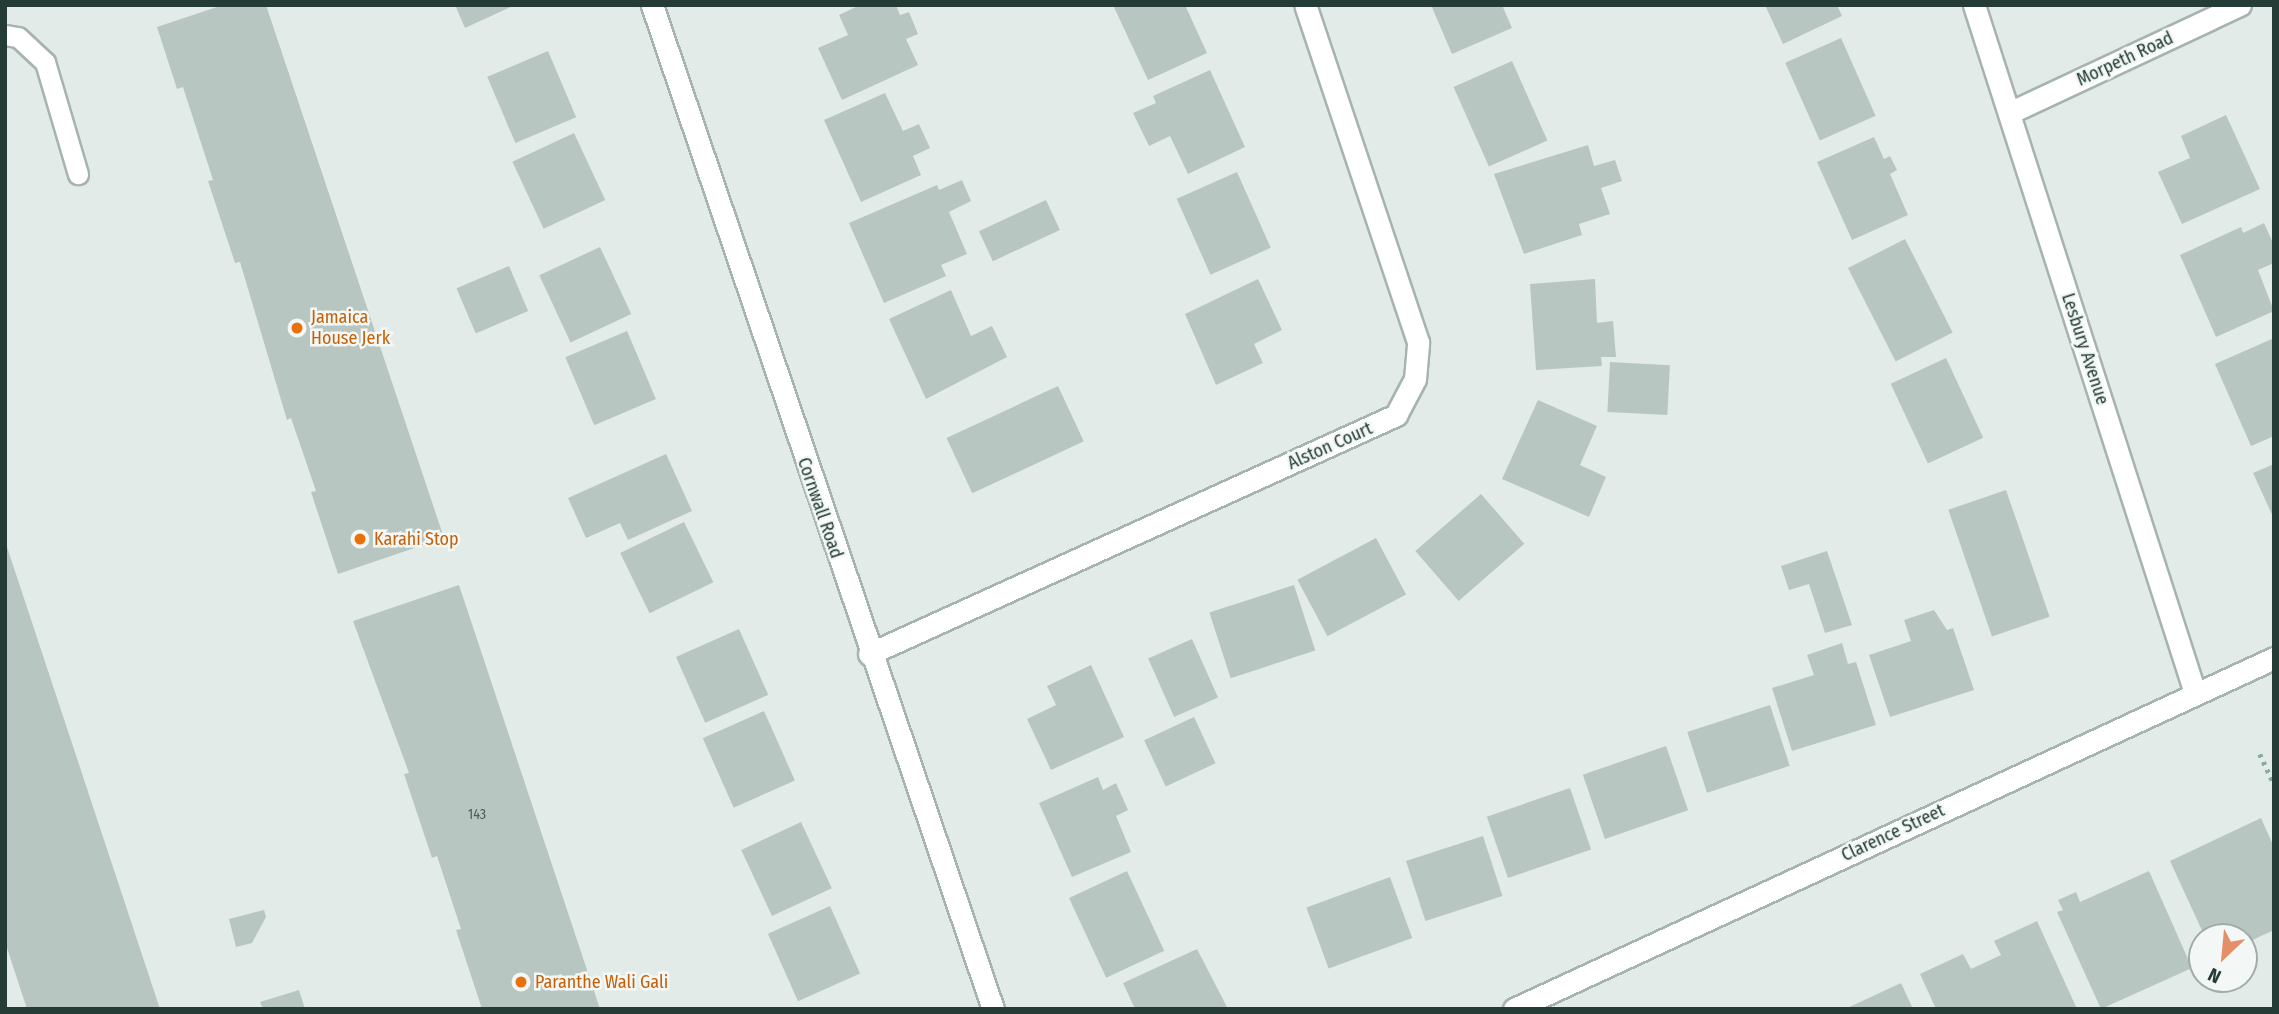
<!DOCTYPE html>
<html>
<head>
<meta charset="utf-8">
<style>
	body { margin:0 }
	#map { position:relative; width:2279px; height:1014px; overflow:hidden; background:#e3ebe8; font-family:"Fira Sans Condensed",sans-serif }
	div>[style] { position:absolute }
	.building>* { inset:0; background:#b8c6c1; transform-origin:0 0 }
	.path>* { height:4.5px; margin-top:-2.25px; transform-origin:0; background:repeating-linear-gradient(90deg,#86aca3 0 3.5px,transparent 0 8.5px) }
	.roads { filter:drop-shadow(2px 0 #a6b3af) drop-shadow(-2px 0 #a6b3af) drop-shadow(0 2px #a6b3af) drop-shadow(0 -2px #a6b3af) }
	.lane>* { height:19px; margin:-9.5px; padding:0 9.5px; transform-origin:9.5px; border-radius:9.5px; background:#fff }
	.street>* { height:21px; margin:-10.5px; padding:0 10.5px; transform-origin:10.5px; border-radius:10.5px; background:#fff }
	.secondary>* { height:21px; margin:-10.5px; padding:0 10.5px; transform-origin:10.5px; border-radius:10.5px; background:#fff }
	.dots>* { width:19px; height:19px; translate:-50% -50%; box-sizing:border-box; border:4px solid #f3f8f6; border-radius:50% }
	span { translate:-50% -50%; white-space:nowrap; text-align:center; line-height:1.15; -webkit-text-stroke:5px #f3f8f6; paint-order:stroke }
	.number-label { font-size:14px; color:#495e59 }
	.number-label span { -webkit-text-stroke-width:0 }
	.street-label { font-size:18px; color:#243b36 }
	.food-label { font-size:18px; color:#c56008 }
	.left { translate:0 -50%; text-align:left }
	.frame { position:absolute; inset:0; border:7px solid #243b36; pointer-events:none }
	.north { position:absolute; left:2188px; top:923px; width:70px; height:70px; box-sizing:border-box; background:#f3f8f6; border:2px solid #a0aca9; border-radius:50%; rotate:206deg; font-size:19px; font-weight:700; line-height:28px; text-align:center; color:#243b36 }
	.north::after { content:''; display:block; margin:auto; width:24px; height:32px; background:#e48f68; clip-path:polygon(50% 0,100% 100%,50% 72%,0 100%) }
</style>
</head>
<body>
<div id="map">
	<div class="building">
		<i style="clip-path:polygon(223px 5px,266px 5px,444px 538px,338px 574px,311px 492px,316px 491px,291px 418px,287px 420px,240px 262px,235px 263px,208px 181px,213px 180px,183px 87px,177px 89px,157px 27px)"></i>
		<i style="clip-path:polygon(455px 5px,515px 5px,465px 28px)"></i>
		<i style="clip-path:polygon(860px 5px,896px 5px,900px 15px,909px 12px,918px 34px,906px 39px,918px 65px,842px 100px,818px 48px,848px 35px,839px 15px)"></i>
		<i style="clip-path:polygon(1113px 5px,1185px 5px,1207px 53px,1148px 80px)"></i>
		<i style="clip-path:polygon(1431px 5px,1502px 5px,1512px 28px,1452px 54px)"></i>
		<i style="clip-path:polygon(1765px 5px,1837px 5px,1842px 16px,1783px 44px)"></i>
		<i style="left:1841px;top:38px;width:85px;height:61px;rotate:66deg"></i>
		<i style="left:548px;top:51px;width:72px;height:66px;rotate:67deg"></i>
		<i style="left:1512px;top:61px;width:87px;height:64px;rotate:66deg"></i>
		<i style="clip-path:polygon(1210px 70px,1245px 147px,1188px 174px,1170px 136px,1149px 146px,1133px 113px,1156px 103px,1153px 96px)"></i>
		<i style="clip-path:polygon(885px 93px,903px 131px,919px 124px,930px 148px,913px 156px,921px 175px,861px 202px,824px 120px)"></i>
		<i style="clip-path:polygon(2226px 115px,2260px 189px,2182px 224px,2158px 172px,2190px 158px,2181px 136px)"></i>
		<i style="left:574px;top:133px;width:74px;height:68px;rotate:65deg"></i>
		<i style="clip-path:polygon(1874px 137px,1884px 159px,1890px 156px,1897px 170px,1890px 174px,1908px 215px,1852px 240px,1817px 162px)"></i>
		<i style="clip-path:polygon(1588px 145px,1594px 166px,1615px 160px,1622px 181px,1601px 188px,1610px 214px,1579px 224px,1582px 235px,1524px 254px,1494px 174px)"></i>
		<i style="left:1237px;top:172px;width:83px;height:66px;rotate:66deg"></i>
		<i style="clip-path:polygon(962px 180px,971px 201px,949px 212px,967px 254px,941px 265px,946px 276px,884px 303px,849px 223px,937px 185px,939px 190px)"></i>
		<i style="left:1046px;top:200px;width:33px;height:74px;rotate:65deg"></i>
		<i style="clip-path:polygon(2264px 223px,2274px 245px,2274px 263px,2258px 270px,2274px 311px,2216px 337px,2180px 255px,2241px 227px,2243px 233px)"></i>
		<i style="left:1905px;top:239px;width:105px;height:64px;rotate:63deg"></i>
		<i style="left:600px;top:247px;width:74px;height:67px;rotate:65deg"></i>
		<i style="left:509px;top:266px;width:49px;height:57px;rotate:67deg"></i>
		<i style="clip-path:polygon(1258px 279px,1282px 330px,1254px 344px,1263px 363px,1216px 385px,1185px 314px)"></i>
		<i style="clip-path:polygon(1595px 279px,1597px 323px,1613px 321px,1616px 357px,1601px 357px,1602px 366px,1536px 370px,1530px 284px)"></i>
		<i style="clip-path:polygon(951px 290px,971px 336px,992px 326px,1007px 357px,926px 399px,889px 319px)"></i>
		<i style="left:627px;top:331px;width:74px;height:67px;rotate:67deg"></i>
		<i style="clip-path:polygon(2274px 338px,2274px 436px,2251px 446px,2215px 364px)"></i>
		<i style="left:1946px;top:358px;width:88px;height:61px;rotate:65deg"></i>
		<i style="left:1610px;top:362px;width:60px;height:50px;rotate:3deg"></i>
		<i style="left:1058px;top:386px;width:61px;height:123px;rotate:65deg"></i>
		<i style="clip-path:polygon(1538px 400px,1597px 426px,1580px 465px,1606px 477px,1589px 517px,1502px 479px)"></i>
		<i style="clip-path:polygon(666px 454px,692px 511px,628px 540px,620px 523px,586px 538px,568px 498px)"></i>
		<i style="clip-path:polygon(2274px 464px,2274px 519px,2253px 473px)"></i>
		<i style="left:2006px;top:490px;width:134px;height:61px;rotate:71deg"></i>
		<i style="left:1481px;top:494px;width:66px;height:87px;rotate:49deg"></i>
		<i style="left:684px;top:522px;width:67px;height:71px;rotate:64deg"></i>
		<i style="left:1376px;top:538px;width:64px;height:89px;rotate:62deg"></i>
		<i style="clip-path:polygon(5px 544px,6px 544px,160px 1009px,27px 1009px,5px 942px)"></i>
		<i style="clip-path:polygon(1827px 551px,1852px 625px,1825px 633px,1809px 584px,1789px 590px,1781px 566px)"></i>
		<i style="clip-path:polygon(459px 585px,600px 1009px,482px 1009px,456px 930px,461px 929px,437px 856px,432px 858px,404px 774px,409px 773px,353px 621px)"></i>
		<i style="left:1294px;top:585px;width:69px;height:89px;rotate:72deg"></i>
		<i style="clip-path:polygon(1934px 610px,1947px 630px,1953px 628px,1974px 690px,1890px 717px,1869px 655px,1911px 641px,1904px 620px)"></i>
		<i style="left:739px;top:629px;width:72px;height:69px;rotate:66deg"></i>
		<i style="left:1192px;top:639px;width:64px;height:48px;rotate:66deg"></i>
		<i style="clip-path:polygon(1842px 643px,1848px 664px,1856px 662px,1876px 725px,1792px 751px,1772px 688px,1814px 675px,1807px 655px)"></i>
		<i style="clip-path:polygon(1091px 665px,1124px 737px,1051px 770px,1027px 719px,1056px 705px,1047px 686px)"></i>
		<i style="left:1770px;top:705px;width:64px;height:87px;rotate:72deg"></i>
		<i style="left:764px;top:711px;width:76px;height:67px;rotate:66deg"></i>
		<i style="left:1194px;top:717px;width:51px;height:55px;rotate:65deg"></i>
		<i style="left:1666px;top:746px;width:68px;height:88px;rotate:71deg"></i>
		<i style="clip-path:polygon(1098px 777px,1103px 790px,1116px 783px,1128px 810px,1116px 816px,1131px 852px,1072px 877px,1039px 803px)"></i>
		<i style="left:1570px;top:788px;width:65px;height:88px;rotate:71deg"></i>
		<i style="clip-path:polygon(2261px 818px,2274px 847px,2274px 930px,2244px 944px,2244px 937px,2205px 937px,2170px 861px)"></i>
		<i style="left:801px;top:822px;width:73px;height:66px;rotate:65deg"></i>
		<i style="left:1483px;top:836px;width:63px;height:81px;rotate:72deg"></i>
		<i style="left:1127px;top:871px;width:88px;height:64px;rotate:65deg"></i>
		<i style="clip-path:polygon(2149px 871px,2192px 968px,2101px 1009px,2057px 912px,2063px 910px,2058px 900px,2076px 892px,2080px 902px)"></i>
		<i style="left:1390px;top:877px;width:65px;height:89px;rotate:70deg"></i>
		<i style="left:830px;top:906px;width:74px;height:68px;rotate:66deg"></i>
		<i style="clip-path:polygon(264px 910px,266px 917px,252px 943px,236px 947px,229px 919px)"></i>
		<i style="clip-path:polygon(2037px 921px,2077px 1009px,1936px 1009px,1920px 974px,1963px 954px,1971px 969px,2001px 955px,1994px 941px)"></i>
		<i style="clip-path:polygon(1197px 949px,1228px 1009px,1135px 1009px,1123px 983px)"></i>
		<i style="clip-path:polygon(1901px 983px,1913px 1009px,1845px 1009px)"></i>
		<i style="clip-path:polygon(299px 990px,305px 1009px,263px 1009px,260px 1002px)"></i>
	</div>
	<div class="path">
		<i style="left:2260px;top:754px;width:33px;rotate:65deg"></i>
	</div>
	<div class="roads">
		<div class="lane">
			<i style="left:5px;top:35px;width:13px;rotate:9deg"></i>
			<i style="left:18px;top:37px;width:37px;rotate:43deg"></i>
			<i style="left:45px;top:62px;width:117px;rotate:73.6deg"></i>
		</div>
		<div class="street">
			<i style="left:652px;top:5px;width:1060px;rotate:71.24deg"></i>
			<i style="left:1974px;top:5px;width:723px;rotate:72.19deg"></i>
			<i style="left:2009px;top:113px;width:255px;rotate:-25.1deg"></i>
			<i style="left:869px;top:654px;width:579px;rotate:-24.39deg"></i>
			<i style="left:1396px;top:415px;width:41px;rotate:-62.2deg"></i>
			<i style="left:1415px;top:379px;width:37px;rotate:-85deg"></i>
			<i style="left:1418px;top:342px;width:355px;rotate:-108.5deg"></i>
		</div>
		<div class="secondary">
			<i style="left:1514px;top:1009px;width:837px;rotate:-24.79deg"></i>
		</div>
	</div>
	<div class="dots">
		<i style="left:297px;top:328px;background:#e8710a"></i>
		<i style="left:360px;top:539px;background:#e8710a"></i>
		<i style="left:521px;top:982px;background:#e8710a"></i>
	</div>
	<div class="number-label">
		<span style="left:477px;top:815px">143</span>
	</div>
	<div class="street-label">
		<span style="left:2125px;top:59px;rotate:-25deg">Morpeth Road</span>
		<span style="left:2085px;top:349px;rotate:72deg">Lesbury Avenue</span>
		<span style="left:1330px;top:446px;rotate:-24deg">Alston Court</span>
		<span style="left:820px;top:508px;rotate:71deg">Cornwall Road</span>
		<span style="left:1893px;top:833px;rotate:-25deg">Clarence Street</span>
	</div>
	<div class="food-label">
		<span class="left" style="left:311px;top:328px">Jamaica<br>House Jerk</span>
		<span class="left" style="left:374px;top:539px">Karahi Stop</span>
		<span class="left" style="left:535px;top:982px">Paranthe Wali Gali</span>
	</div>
	<div class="frame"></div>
	<div class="north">N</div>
</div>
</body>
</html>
